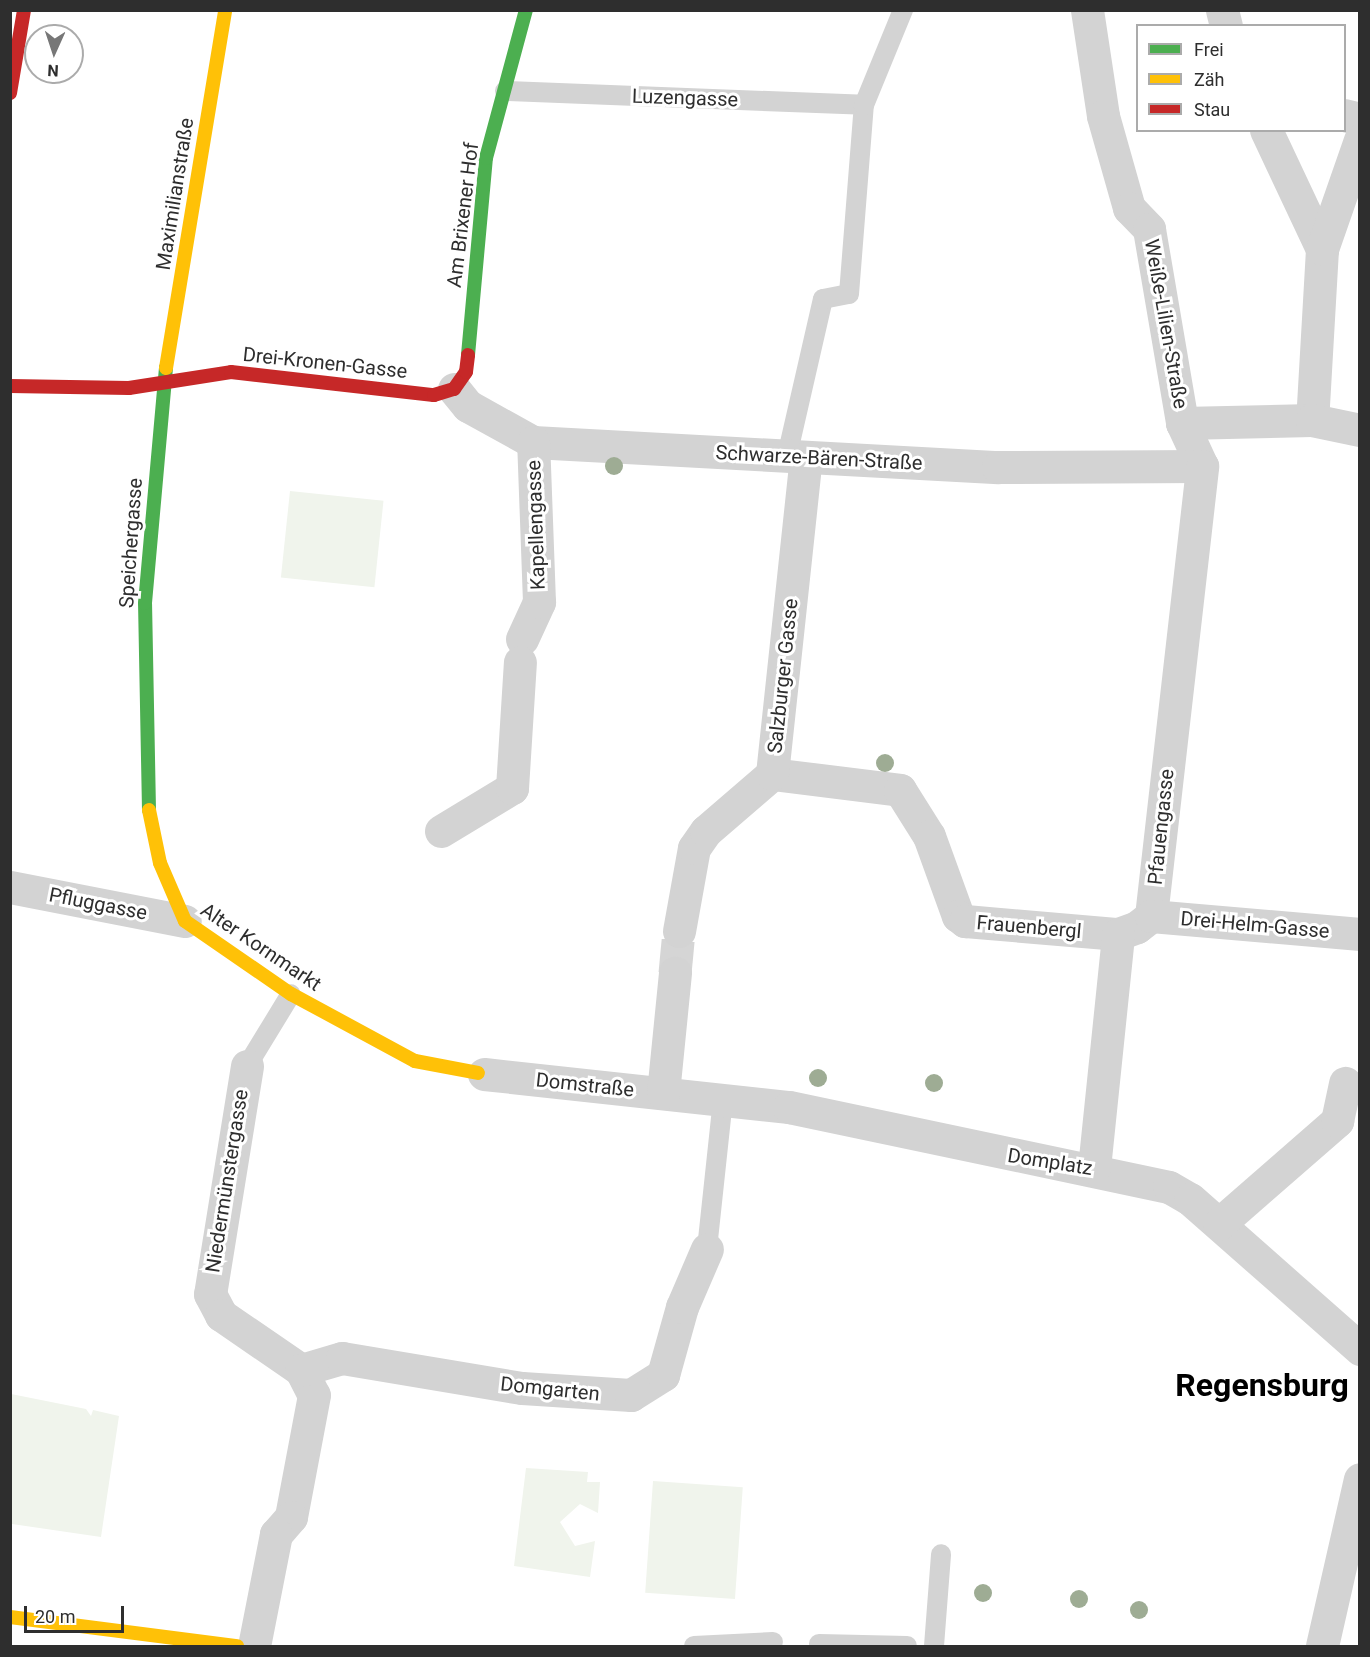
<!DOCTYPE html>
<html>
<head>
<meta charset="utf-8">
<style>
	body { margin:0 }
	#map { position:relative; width:1370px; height:1657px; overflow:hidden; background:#fff; font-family:Roboto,sans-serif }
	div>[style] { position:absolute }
	.green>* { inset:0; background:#f0f4ec; transform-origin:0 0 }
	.street-tunnel>* { height:33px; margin-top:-16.5px; transform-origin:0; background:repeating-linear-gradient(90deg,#d5d5d5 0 33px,transparent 0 49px) }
	.lane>* { height:20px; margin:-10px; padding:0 10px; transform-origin:10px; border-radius:10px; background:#d3d3d3 }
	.street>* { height:33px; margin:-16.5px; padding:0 16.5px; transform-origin:16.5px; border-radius:16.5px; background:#d3d3d3 }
	.fast>* { height:14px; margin:-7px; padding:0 7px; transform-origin:7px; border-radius:7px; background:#4caf50 }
	.slow>* { height:14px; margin:-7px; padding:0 7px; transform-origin:7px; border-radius:7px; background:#ffc107 }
	.jam>* { height:14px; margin:-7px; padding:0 7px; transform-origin:7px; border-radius:7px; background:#c62828 }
	.trees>* { width:18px; height:18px; margin:-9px; border-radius:50%; background:#9eac94 }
	span { translate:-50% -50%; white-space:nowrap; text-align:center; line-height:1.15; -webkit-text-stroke:6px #fff; paint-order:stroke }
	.street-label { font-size:20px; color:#2e2e2e }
	.town-label { font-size:32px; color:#000; font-weight:700 }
	.frame { position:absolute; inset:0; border:12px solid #2e2e2e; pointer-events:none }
	.legend { position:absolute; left:1136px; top:24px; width:210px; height:108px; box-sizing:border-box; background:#fff; border:2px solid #ababab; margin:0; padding:8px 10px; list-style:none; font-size:18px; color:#2e2e2e }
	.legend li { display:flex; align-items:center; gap:12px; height:30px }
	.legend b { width:30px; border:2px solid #ababab }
	.north { position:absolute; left:24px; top:24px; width:60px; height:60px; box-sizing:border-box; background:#fff; border:2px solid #ababab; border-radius:50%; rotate:183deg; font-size:16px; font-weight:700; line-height:24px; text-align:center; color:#2e2e2e }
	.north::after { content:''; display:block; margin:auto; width:21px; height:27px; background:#777; clip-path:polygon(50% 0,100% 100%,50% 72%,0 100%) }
	.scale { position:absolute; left:24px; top:1606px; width:100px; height:27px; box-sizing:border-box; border:3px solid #2e2e2e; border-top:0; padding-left:8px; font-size:18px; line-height:21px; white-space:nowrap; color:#2e2e2e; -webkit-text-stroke:4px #fff; paint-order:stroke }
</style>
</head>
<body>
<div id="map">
	<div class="green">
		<i style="left:290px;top:491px;width:94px;height:87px;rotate:6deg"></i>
		<i style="clip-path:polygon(11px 1394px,86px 1409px,91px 1416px,93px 1410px,119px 1416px,101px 1537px,12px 1524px)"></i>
		<i style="clip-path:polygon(526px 1468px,588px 1472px,587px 1482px,600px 1482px,598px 1513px,580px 1504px,560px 1522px,575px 1546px,595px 1541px,590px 1577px,514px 1566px)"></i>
		<i style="left:653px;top:1481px;width:90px;height:112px;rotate:4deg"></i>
	</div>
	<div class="street-tunnel">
		<i style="left:675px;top:973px;width:42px;rotate:-84.6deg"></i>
	</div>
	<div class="lane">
		<i style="left:505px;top:91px;width:359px;rotate:2.2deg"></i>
		<i style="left:787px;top:456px;width:161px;rotate:-77.1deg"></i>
		<i style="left:823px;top:299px;width:26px;rotate:-11deg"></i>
		<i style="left:849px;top:294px;width:190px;rotate:-85.5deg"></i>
		<i style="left:864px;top:105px;width:103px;rotate:-67.7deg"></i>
		<i style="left:247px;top:1066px;width:84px;rotate:-58.6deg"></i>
		<i style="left:707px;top:1249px;width:150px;rotate:-83.9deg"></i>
		<i style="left:819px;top:1644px;width:88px;rotate:1.3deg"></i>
		<i style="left:694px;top:1646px;width:79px;rotate:-2.9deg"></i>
		<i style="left:934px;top:1646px;width:92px;rotate:-85.6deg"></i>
	</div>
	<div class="street">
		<i style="left:1087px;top:10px;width:107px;rotate:81.4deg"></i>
		<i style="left:1103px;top:116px;width:96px;rotate:74.2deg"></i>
		<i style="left:1129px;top:208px;width:29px;rotate:46deg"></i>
		<i style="left:1149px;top:229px;width:197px;rotate:80.3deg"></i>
		<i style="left:1182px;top:423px;width:47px;rotate:65.1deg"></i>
		<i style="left:1222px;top:10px;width:16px;rotate:76deg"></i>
		<i style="left:1344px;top:115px;width:16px;rotate:14deg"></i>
		<i style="left:1266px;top:130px;width:132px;rotate:64.8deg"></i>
		<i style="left:1322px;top:249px;width:171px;rotate:93.3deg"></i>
		<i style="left:1322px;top:249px;width:115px;rotate:-70.8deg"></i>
		<i style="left:454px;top:389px;width:22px;rotate:51deg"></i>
		<i style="left:468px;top:406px;width:74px;rotate:29deg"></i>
		<i style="left:533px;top:442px;width:466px;rotate:3.1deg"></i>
		<i style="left:998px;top:467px;width:204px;rotate:-0.3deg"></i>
		<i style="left:1182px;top:423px;width:130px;rotate:-1.3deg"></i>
		<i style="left:1312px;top:420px;width:49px;rotate:11.8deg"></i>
		<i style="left:522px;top:639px;width:41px;rotate:-65.3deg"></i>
		<i style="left:539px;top:602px;width:160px;rotate:-92.1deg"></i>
		<i style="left:772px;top:774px;width:129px;rotate:7.1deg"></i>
		<i style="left:900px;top:790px;width:54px;rotate:57.8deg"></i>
		<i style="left:929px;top:836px;width:85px;rotate:70.1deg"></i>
		<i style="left:958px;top:916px;width:9px;rotate:36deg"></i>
		<i style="left:965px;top:921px;width:154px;rotate:4.9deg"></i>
		<i style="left:1118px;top:934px;width:20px;rotate:-20deg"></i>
		<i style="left:1137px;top:927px;width:18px;rotate:-38deg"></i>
		<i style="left:1151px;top:916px;width:453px;rotate:-83.5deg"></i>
		<i style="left:441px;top:831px;width:83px;rotate:-31.2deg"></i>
		<i style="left:512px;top:788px;width:126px;rotate:-86.4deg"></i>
		<i style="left:10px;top:887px;width:178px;rotate:11deg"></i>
		<i style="left:1151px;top:916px;width:210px;rotate:4.9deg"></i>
		<i style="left:679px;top:931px;width:84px;rotate:-79.8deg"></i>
		<i style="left:694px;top:848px;width:21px;rotate:-55deg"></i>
		<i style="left:706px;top:831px;width:87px;rotate:-40.8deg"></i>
		<i style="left:772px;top:774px;width:318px;rotate:-83.9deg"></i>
		<i style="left:247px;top:1066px;width:231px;rotate:99.2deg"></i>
		<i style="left:210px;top:1294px;width:24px;rotate:62deg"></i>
		<i style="left:221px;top:1315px;width:97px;rotate:34.5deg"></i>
		<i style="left:301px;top:1370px;width:28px;rotate:63deg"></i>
		<i style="left:314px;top:1395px;width:124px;rotate:100.7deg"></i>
		<i style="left:291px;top:1517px;width:23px;rotate:131deg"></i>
		<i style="left:276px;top:1534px;width:114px;rotate:101.1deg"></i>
		<i style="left:484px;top:1074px;width:307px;rotate:6.2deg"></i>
		<i style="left:789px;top:1107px;width:388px;rotate:11.9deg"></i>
		<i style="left:1169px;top:1187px;width:24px;rotate:30deg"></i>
		<i style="left:1190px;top:1199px;width:227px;rotate:41.4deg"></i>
		<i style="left:663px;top:1093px;width:121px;rotate:-84.3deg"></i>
		<i style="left:1094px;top:1168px;width:235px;rotate:-84.1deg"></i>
		<i style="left:1219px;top:1224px;width:157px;rotate:-41.1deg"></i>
		<i style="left:1337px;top:1121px;width:39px;rotate:-78deg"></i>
		<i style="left:301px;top:1370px;width:43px;rotate:-16.3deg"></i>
		<i style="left:342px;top:1358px;width:182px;rotate:9.5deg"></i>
		<i style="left:522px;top:1388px;width:109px;rotate:3.7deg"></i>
		<i style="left:631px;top:1395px;width:38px;rotate:-32deg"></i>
		<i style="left:663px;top:1375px;width:71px;rotate:-74.4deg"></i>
		<i style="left:682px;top:1307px;width:63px;rotate:-66.7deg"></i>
		<i style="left:1322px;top:1646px;width:171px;rotate:-77.2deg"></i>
	</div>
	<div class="fast">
		<i style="left:468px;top:355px;width:198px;rotate:-84.8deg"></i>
		<i style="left:486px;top:158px;width:153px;rotate:-74.9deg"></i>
		<i style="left:149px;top:810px;width:207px;rotate:-91.1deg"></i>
		<i style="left:145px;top:603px;width:236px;rotate:-84.9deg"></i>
	</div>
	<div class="slow">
		<i style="left:166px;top:368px;width:363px;rotate:-80.6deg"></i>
		<i style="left:149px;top:810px;width:54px;rotate:78.3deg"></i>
		<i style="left:160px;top:863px;width:63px;rotate:66.7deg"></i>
		<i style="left:185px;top:921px;width:129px;rotate:34.6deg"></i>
		<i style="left:291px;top:994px;width:141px;rotate:28.4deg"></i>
		<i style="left:415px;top:1061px;width:64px;rotate:10.8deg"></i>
		<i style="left:10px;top:1617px;width:229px;rotate:7.3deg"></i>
	</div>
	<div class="jam">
		<i style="left:10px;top:93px;width:84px;rotate:-80.4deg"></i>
		<i style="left:10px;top:386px;width:119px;rotate:1deg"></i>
		<i style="left:129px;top:388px;width:103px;rotate:-8.9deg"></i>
		<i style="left:231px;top:372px;width:204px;rotate:6.5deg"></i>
		<i style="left:434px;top:395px;width:21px;rotate:-17deg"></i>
		<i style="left:454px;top:389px;width:21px;rotate:-55deg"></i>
		<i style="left:466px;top:372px;width:17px;rotate:-83deg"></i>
	</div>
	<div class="trees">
		<i style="left:614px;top:466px"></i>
		<i style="left:885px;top:763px"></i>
		<i style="left:818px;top:1078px"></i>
		<i style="left:934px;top:1083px"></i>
		<i style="left:983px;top:1593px"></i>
		<i style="left:1079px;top:1599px"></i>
		<i style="left:1139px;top:1610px"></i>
	</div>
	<div class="street-label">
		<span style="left:685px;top:98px;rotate:2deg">Luzengasse</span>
		<span style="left:175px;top:194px;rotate:-81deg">Maximilianstraße</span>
		<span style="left:463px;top:215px;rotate:-83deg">Am Brixener Hof</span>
		<span style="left:1166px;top:324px;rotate:80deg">Weiße-Lilien-Straße</span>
		<span style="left:325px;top:363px;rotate:6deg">Drei-Kronen-Gasse</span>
		<span style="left:819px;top:458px;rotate:3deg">Schwarze-Bären-Straße</span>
		<span style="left:536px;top:525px;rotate:-92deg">Kapellengasse</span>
		<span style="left:131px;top:543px;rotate:-86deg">Speichergasse</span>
		<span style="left:783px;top:676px;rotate:-84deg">Salzburger Gasse</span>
		<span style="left:1161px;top:827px;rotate:-84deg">Pfauengasse</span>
		<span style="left:98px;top:904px;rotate:11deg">Pfluggasse</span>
		<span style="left:1255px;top:925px;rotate:5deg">Drei-Helm-Gasse</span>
		<span style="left:1029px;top:927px;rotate:5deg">Frauenbergl</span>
		<span style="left:261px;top:947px;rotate:34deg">Alter Kornmarkt</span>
		<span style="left:585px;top:1085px;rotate:6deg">Domstraße</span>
		<span style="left:1050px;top:1162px;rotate:9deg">Domplatz</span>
		<span style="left:227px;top:1181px;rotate:-81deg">Niedermünstergasse</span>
		<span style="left:550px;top:1389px;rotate:6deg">Domgarten</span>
	</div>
	<div class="town-label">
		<span style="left:1262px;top:1385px">Regensburg</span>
	</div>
	<div class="frame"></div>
	<ul class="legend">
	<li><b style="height:8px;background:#4caf50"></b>Frei</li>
	<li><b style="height:8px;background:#ffc107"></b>Zäh</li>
	<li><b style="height:8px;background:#c62828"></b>Stau</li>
	</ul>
	<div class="north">N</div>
	<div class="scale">20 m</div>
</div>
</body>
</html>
